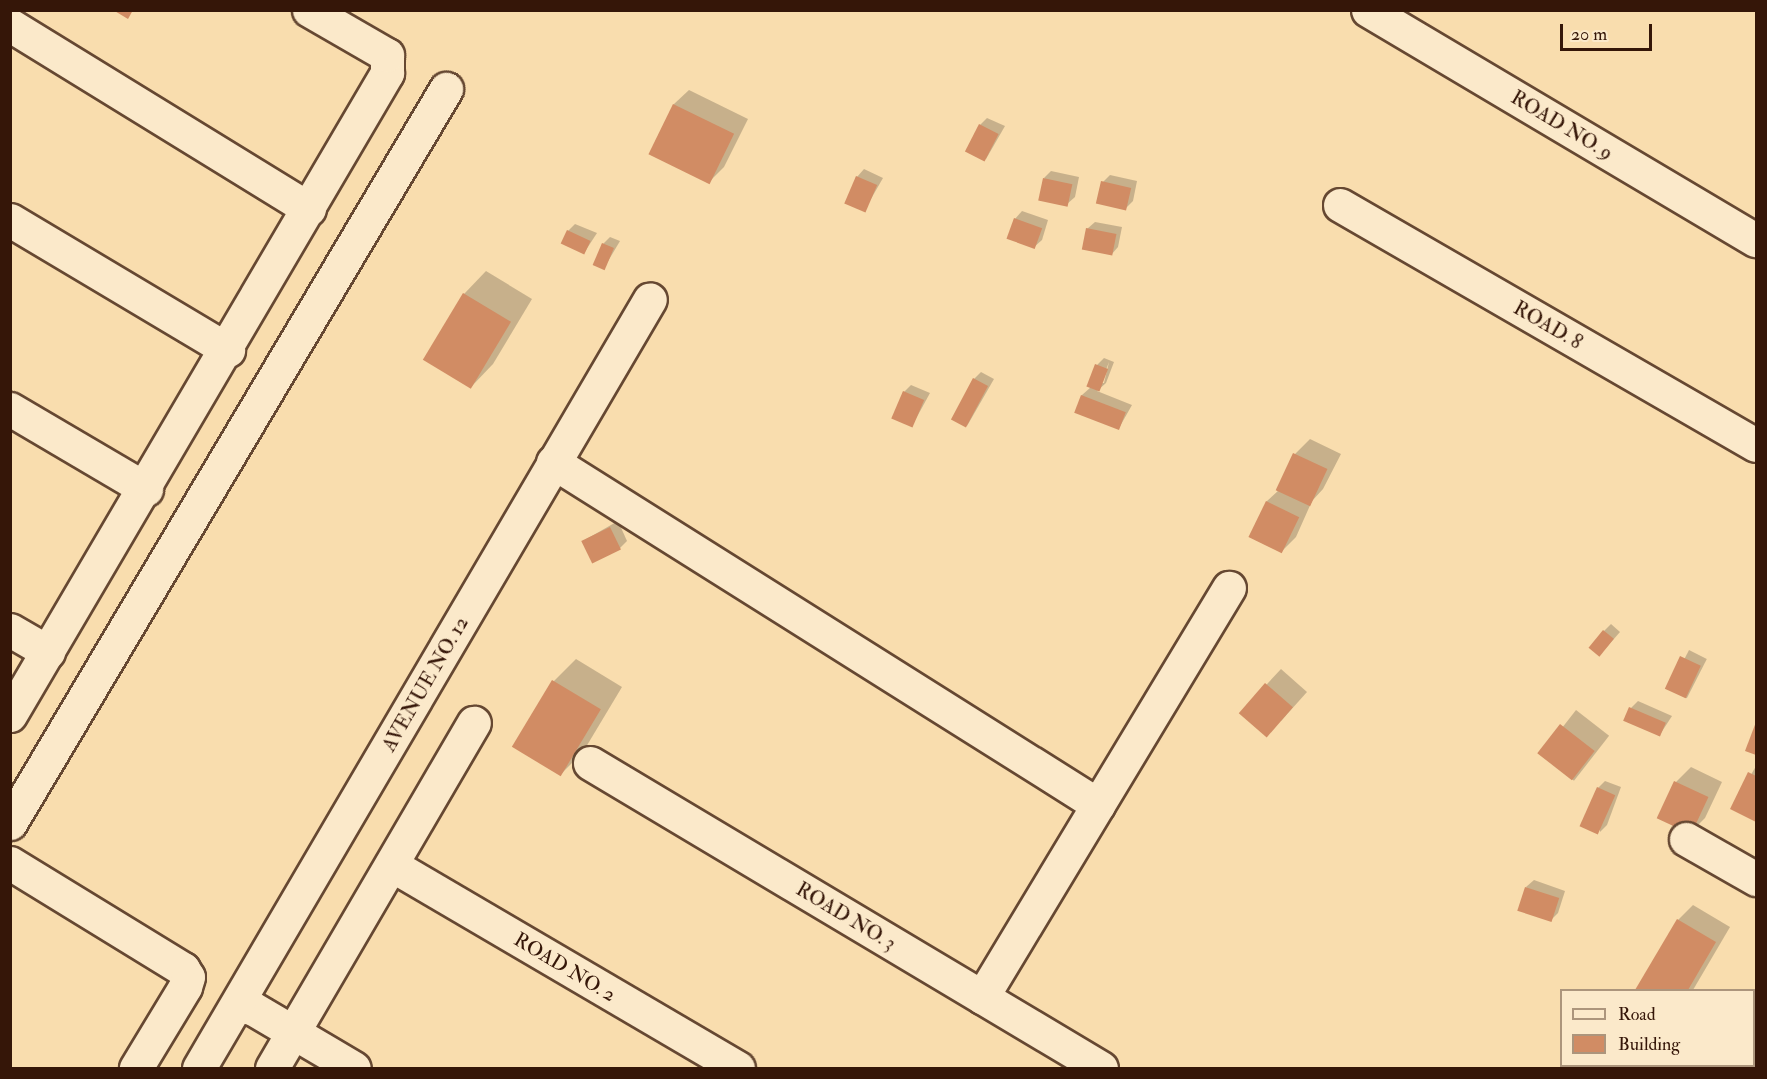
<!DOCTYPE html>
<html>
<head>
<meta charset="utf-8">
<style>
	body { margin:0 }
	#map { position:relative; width:1767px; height:1079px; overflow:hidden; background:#f9ddae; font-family:"IM FELL Double Pica",serif }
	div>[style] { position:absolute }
	.shadow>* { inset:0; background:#0003; transform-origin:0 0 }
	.building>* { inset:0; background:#d18c64; transform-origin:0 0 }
	.roads { filter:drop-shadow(2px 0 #664832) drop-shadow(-2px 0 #664832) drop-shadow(0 2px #664832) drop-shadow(0 -2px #664832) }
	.street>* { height:33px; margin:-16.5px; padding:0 16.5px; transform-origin:16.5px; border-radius:16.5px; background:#fbe9ca }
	span { translate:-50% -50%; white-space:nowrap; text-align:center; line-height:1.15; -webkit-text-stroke:4.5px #fbe9ca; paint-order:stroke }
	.street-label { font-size:20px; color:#351608 }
	.frame { position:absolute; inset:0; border:12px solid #351608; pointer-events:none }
	.legend { position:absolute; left:1560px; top:989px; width:195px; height:78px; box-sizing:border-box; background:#fbe9ca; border:2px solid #ac957c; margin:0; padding:8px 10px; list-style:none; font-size:18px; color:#351608 }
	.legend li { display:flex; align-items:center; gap:12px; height:30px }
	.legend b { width:30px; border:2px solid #ac957c }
	.scale { position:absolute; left:1560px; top:24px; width:92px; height:27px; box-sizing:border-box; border:3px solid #351608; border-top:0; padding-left:8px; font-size:18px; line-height:21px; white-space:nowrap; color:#351608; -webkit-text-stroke:4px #fbe9ca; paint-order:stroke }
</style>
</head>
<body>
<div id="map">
	<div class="shadow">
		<i style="clip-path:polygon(689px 90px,748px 119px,724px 167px,709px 182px,650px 153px,674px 104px)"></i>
		<i style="clip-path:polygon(987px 118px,1005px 126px,986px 159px,980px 125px)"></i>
		<i style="clip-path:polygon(864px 169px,883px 178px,864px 211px,857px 177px)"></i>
		<i style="clip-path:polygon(1051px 171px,1079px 177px,1075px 197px,1067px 204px,1044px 178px)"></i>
		<i style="clip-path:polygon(1110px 175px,1137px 181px,1133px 201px,1126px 208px,1103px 182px)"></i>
		<i style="clip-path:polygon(1022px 211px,1048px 220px,1042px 240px,1034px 247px,1015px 219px)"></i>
		<i style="clip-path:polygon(1095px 222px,1122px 227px,1118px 247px,1111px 255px,1087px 229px)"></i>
		<i style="clip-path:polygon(575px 224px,597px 233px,584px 253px,568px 231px)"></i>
		<i style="clip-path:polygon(610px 237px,620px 241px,604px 268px,603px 244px)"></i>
		<i style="clip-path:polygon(486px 271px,532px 299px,493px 364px,471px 387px,464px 294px)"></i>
		<i style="clip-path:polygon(evenodd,1104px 358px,1114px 362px,1106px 383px,1097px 391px,1132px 405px,1119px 428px,1076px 412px,1082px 395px,1091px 387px,1097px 365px,1104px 358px,1109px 362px,1104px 383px,1101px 383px,1109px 362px)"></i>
		<i style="clip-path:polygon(981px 372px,994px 379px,967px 426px,974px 379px)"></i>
		<i style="clip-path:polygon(911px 385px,930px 393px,912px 426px,904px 392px)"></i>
		<i style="clip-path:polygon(1310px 439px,1341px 454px,1323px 489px,1312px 501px,1296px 537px,1281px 552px,1250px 537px,1267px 501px,1279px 490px,1295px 454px)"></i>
		<i style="clip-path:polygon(618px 521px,627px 541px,620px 548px,583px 541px)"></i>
		<i style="clip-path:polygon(1611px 624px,1620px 632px,1606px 648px,1604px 631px)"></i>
		<i style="left:1689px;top:650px;width:20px;height:44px;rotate:27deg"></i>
		<i style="clip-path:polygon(576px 659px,622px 687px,583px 752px,561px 774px,554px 681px)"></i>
		<i style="clip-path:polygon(1281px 669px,1307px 692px,1281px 721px,1240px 713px)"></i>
		<i style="clip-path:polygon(1638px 701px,1672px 716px,1659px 736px,1631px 708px)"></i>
		<i style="left:1576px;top:710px;width:42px;height:57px;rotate:38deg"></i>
		<i style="clip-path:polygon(1756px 766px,1756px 821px,1732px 808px)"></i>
		<i style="clip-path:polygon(1691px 767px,1722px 782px,1705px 818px,1690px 833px,1676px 782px)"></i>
		<i style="clip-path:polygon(1605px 781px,1621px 787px,1607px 825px,1600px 832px,1598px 788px)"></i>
		<i style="clip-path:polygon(1534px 880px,1565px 891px,1558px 913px,1550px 921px,1526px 887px)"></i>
		<i style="clip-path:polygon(1693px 905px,1730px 927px,1693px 990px,1637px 990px,1678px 920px)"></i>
	</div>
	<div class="building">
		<i style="clip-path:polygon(113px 10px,133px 10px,128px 19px)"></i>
		<i style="left:673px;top:104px;width:68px;height:56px;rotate:26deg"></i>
		<i style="left:979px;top:124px;width:22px;height:31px;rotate:27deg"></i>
		<i style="left:856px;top:176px;width:23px;height:30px;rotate:23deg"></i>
		<i style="left:1043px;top:178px;width:30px;height:23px;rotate:12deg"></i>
		<i style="left:1101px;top:181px;width:31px;height:23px;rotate:13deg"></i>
		<i style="left:1014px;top:218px;width:30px;height:22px;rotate:20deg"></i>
		<i style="left:1086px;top:228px;width:31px;height:22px;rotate:11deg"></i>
		<i style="left:567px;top:230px;width:26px;height:15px;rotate:25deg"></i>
		<i style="left:602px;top:243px;width:13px;height:24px;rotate:23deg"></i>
		<i style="left:463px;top:293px;width:56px;height:78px;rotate:31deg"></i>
		<i style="left:1095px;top:364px;width:14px;height:24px;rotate:21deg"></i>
		<i style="left:973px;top:378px;width:17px;height:47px;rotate:28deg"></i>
		<i style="left:903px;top:391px;width:23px;height:30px;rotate:23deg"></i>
		<i style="left:1081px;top:395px;width:48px;height:19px;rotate:21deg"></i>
		<i style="left:1293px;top:453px;width:38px;height:41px;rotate:25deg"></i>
		<i style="left:1266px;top:501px;width:37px;height:40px;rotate:26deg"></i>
		<i style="left:610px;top:527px;width:25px;height:32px;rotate:64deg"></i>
		<i style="left:1603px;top:630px;width:14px;height:23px;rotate:39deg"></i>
		<i style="left:1680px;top:656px;width:23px;height:36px;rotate:25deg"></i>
		<i style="left:552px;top:680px;width:57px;height:78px;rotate:31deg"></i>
		<i style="left:1265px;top:683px;width:37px;height:40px;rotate:41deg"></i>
		<i style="left:1629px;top:707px;width:40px;height:15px;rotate:23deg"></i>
		<i style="clip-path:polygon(1756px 722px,1756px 755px,1745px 751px)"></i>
		<i style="left:1560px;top:724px;width:44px;height:37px;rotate:38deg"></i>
		<i style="clip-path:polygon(1748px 772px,1756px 776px,1756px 822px,1730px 809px)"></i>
		<i style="left:1674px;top:781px;width:38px;height:41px;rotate:25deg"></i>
		<i style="left:1597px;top:787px;width:20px;height:43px;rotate:24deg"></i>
		<i style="left:1525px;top:887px;width:36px;height:25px;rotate:18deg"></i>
		<i style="clip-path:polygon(1677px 919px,1716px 942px,1688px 990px,1635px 990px)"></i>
	</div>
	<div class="roads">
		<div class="street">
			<i style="left:1368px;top:10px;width:451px;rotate:30.7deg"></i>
			<i style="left:10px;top:25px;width:351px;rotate:31.6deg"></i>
			<i style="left:1340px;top:205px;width:480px;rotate:30deg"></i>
			<i style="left:10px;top:220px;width:254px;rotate:30.8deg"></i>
			<i style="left:10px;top:409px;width:158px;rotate:30.5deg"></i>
			<i style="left:553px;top:462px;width:644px;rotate:32.18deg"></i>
			<i style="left:10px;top:630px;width:44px;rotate:30.1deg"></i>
			<i style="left:10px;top:715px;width:745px;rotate:-59.58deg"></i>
			<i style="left:387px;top:73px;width:18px;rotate:-90deg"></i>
			<i style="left:387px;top:55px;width:90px;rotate:-150deg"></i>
			<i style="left:590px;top:763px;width:595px;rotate:30.83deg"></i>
			<i style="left:10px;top:823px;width:854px;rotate:-59.29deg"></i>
			<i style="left:1686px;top:839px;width:81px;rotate:29.7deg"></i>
			<i style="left:10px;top:863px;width:203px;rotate:31.5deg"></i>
			<i style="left:183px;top:969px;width:9px;rotate:58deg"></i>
			<i style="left:188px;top:977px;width:10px;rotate:107deg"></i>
			<i style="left:185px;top:987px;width:95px;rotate:121.2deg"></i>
			<i style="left:392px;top:865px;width:401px;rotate:30.4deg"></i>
			<i style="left:982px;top:997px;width:478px;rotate:-58.9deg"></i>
			<i style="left:239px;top:1006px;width:13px;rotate:9deg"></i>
			<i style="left:252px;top:1008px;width:118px;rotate:30.5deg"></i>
			<i style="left:199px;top:1068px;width:891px;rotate:-59.61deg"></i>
			<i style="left:272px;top:1068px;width:400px;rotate:-59.7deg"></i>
		</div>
	</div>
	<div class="street-label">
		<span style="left:1562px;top:125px;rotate:31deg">ROAD NO. 9</span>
		<span style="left:1548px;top:325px;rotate:30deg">ROAD. 8</span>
		<span style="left:425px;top:684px;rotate:-60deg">AVENUE NO. 12</span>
		<span style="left:846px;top:916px;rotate:31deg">ROAD NO. 3</span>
		<span style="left:565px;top:967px;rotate:31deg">ROAD NO. 2</span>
	</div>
	<div class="frame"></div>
	<ul class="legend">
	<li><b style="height:8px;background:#fbe9ca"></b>Road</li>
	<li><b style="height:16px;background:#d18c64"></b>Building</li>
	</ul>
	<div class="scale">20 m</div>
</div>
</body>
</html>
